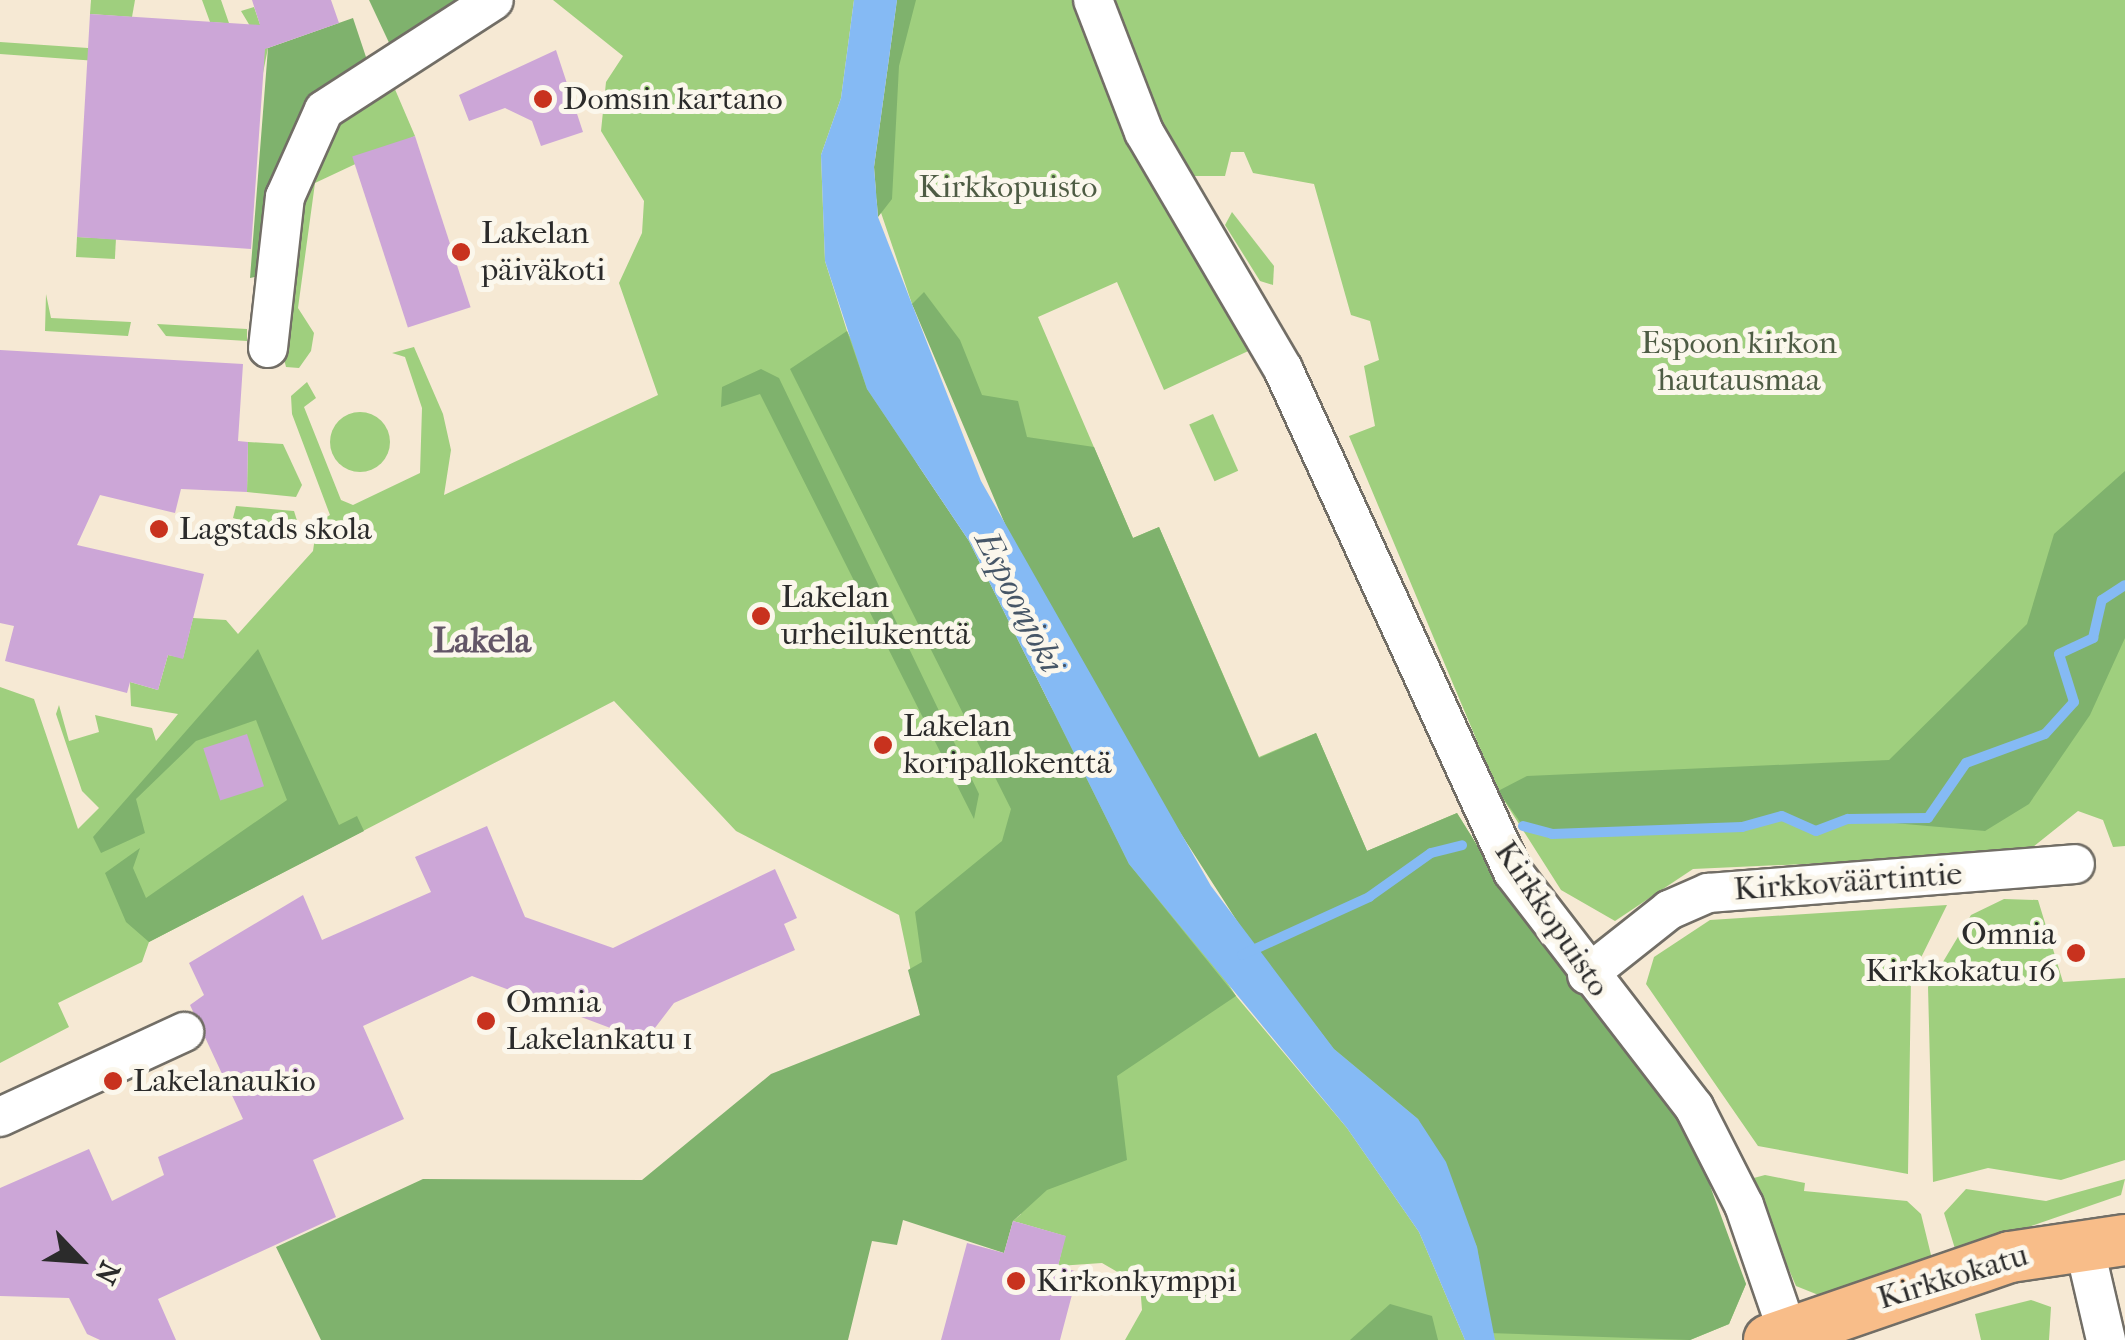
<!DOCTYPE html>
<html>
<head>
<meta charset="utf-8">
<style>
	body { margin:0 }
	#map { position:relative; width:2125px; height:1340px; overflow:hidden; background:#f6e9d4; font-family:"IM FELL French Canon",serif }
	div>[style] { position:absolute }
	.green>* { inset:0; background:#9fcf7e; transform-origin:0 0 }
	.round { border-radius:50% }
	.forest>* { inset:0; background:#7fb26d }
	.water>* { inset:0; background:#85baf4 }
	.stream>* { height:10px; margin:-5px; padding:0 5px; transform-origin:5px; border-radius:5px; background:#85baf4 }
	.building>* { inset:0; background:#cca6d7; transform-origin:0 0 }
	.roads { filter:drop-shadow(2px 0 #726e66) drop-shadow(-2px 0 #726e66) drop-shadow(0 2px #726e66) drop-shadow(0 -2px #726e66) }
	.minor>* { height:38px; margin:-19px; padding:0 19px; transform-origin:19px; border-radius:19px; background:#fff }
	.major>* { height:50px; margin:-25px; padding:0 25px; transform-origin:25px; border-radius:25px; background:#f8bd89 }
	.dots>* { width:28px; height:28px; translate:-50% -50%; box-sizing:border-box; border:5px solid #fbf7ec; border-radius:50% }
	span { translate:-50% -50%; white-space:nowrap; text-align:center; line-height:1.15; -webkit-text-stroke:10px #fbf7ec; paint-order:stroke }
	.poi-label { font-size:32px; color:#2b2b2b }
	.left { translate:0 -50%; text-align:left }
	.right { translate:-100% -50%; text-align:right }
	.park-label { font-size:32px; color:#4e5c44 }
	.street-label { font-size:32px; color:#2b2b2b }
	.water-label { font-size:35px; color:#465667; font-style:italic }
	.neighbourhood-label { font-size:35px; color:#635667; font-weight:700 }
	.north { position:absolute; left:30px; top:1210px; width:100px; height:100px; -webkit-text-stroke:8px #fbf7ec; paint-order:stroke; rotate:115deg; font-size:28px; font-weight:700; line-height:40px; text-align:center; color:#2b2b2b }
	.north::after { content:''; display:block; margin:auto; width:35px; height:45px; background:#2b2b2b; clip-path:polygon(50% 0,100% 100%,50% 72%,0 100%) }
</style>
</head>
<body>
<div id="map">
	<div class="green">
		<i style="clip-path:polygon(91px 0,135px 0,132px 17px,90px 14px)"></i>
		<i style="clip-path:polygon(202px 0,221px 0,240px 55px,262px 46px,241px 11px,254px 7px,268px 48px,263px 73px,0 54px,0 42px,88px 48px,224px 23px,210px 22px)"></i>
		<i style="clip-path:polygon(553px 0,854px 0,841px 98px,821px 155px,825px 261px,847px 331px,1018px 655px,1236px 996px,1347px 1128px,1419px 1232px,1465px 1340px,1125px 1340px,1142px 1310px,1140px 1285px,1102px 1263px,1058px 1266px,1065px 1236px,1013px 1221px,1021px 1214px,920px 1015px,899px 915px,736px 831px,614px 701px,149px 942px,142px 962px,58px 1003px,69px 1027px,0 1063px,0 687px,34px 699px,78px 829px,99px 808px,82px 791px,56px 714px,59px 705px,69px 741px,99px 732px,95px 715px,152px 728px,156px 741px,178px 714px,131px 706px,130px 682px,158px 690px,168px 655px,183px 658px,193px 618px,226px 620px,238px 634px,313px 551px,317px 523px,330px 515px,292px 414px,291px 396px,307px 382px,316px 398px,304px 407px,341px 500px,353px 505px,420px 473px,422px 408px,405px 357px,392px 353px,414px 347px,443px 414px,451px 450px,444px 495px,658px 395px,619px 283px,642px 233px,644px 201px,601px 131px,606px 82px,623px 56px)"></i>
		<i style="clip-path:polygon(897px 0,1072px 0,1128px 135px,1257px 347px,1164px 390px,1117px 282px,1038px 317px,1133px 538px,1159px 527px,1259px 757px,1316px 733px,1367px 851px,1457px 813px,1516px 908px,1642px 1061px,1746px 1284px,1729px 1324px,1690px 1340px,1495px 1340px,912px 304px,875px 195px)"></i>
		<i style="clip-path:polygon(1106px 0,2125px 0,2125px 846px,2113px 847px,2103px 820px,2078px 811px,2024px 854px,1693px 869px,1615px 921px,1561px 890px,1498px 791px,1349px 436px,1375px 426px,1364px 366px,1379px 360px,1370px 321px,1351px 315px,1314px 184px,1253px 173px,1244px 152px,1231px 152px,1225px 176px,1186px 176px,1148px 114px)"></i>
		<i style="clip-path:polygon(394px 87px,415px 136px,315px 183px,298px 308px,314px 333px,311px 351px,299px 368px,286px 367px,280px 343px,297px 200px,331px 130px,357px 102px)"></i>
		<i style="clip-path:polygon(1232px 212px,1274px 266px,1273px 285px,1260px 281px,1225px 225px)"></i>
		<i style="left:77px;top:237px;width:39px;height:20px;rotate:3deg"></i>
		<i style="clip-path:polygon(46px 294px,51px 318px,131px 322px,128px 336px,45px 331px)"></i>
		<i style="clip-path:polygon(157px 324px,247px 329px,247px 341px,166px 336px)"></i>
		<i class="round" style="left:330px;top:412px;width:60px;height:60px"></i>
		<i style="left:1213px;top:414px;width:62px;height:26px;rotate:66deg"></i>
		<i style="clip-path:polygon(248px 442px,283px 444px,302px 485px,296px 497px,247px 492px)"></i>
		<i style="clip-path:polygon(236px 506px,294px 511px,299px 527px,295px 537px,233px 518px)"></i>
		<i style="clip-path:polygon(2004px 899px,2038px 900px,2063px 982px,2125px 978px,2125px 1160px,2061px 1180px,1988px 1168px,1933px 1182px,1928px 987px,1971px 915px)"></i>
		<i style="clip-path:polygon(1947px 905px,1911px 978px,1908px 1174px,1758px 1146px,1646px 984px,1654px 957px,1710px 920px)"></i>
		<i style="clip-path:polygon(1765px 1175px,1805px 1183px,1804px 1191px,1907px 1201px,1921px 1214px,1932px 1259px,1826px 1298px,1796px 1286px,1750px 1179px)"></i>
		<i style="clip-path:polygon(2125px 1179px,2121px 1195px,1956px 1252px,1944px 1213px,1966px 1189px,2046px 1201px)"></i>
		<i style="clip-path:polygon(2031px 1300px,2051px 1307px,2049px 1340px,1981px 1340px,1975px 1314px)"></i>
	</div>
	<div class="forest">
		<i style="clip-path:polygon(369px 0,478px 0,392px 49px)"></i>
		<i style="clip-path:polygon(897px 0,916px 0,899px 66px,892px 199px,878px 217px,874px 167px)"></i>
		<i style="clip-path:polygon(353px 18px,370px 69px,336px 88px,260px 276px,250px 278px,268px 48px)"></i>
		<i style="clip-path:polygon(924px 292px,960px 340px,982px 395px,1018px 401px,1027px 437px,1094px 447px,1133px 538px,1159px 527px,1259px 758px,1316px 733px,1367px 851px,1457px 813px,1516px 908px,1690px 1131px,1746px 1284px,1729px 1324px,1690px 1340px,1489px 1333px,1477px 1247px,1418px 1119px,1334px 1049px,1255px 949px,1147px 781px,1010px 536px,912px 304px)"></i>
		<i style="clip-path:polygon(847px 331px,867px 389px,969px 541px,1129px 864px,1236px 996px,1117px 1076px,1127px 1160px,1047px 1190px,1013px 1221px,1004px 1253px,903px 1220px,897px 1245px,872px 1241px,848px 1340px,321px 1340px,276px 1247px,423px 1179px,642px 1180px,771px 1074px,920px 1015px,908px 970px,922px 962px,915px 912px,1002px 841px,1011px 809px,790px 369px)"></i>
		<i style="clip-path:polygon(761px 369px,779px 378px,979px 794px,974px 819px,760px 394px,721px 407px,722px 387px)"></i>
		<i style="clip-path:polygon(2125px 471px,2125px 638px,2090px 715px,2029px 804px,1985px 831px,1848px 819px,1816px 831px,1782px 816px,1742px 827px,1552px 834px,1523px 826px,1498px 791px,1527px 776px,1889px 760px,2027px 624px,2054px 534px)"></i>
		<i style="clip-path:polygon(258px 649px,339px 825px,357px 816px,364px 831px,149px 942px,126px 922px,105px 873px,140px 848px,133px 868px,146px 898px,287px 800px,256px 720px,196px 741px,136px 799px,145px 833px,101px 853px,93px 837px)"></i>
		<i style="clip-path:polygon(1390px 1304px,1432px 1316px,1438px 1340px,1350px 1340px)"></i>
	</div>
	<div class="water">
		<i style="clip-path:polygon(854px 0,897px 0,874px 167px,878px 217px,981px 481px,1211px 886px,1334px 1049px,1418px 1119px,1446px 1162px,1477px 1247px,1495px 1340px,1465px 1340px,1419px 1232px,1347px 1128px,1129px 864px,969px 541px,867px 389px,825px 261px,821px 155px,841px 98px)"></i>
	</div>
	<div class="stream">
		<i style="left:1523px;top:826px;width:30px;rotate:15deg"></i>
		<i style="left:1552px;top:834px;width:190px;rotate:-2.1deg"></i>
		<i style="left:1742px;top:827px;width:41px;rotate:-15.4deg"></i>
		<i style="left:1782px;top:816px;width:37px;rotate:24deg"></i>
		<i style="left:1816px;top:831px;width:34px;rotate:-21deg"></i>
		<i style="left:1848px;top:819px;width:80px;rotate:-0.7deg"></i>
		<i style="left:1928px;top:818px;width:67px;rotate:-55.4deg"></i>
		<i style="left:1966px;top:763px;width:84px;rotate:-20.2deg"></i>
		<i style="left:2045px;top:734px;width:43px;rotate:-47.8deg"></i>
		<i style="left:2074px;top:702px;width:50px;rotate:-107.4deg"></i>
		<i style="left:2059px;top:654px;width:38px;rotate:-25deg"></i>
		<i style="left:2093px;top:638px;width:39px;rotate:-77deg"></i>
		<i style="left:2102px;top:600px;width:27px;rotate:-33deg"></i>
		<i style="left:1242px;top:955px;width:140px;rotate:-24.5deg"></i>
		<i style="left:1369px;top:897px;width:76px;rotate:-35.4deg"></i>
		<i style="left:1431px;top:853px;width:32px;rotate:-14deg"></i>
	</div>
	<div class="building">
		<i style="clip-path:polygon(252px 0,331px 0,339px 23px,265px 49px,251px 249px,77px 237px,90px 14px,260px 25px)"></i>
		<i style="clip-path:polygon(556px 50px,583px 132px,541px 146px,532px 121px,505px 108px,469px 121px,459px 95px)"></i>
		<i style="left:415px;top:136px;width:180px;height:66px;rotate:72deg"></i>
		<i style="clip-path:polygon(0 350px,243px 364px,238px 441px,248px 442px,247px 492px,181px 489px,175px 513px,100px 495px,77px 545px,204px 574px,183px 659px,168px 655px,158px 690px,130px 682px,127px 693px,5px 661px,14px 626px,0 623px)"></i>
		<i style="left:247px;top:734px;width:55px;height:46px;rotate:72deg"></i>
		<i style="clip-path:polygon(487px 826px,525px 917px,613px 948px,775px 869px,797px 918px,784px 924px,795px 950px,674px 1003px,645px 1041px,472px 976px,363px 1026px,404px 1119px,313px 1160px,336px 1217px,158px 1299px,176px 1340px,100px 1340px,87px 1334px,69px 1298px,0 1296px,0 1188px,89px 1149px,112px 1201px,164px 1175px,158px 1157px,243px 1119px,190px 1005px,204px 995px,189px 963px,303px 895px,322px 940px,431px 892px,415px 857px)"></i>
		<i style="clip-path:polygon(1013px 1221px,1066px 1236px,1058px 1266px,1078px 1272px,1060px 1340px,941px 1340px,967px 1243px,1004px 1253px)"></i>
	</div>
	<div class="roads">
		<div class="minor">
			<i style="left:1093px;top:0;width:142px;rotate:68.9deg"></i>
			<i style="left:1144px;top:132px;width:275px;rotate:59.6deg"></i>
			<i style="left:1283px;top:369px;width:553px;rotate:65.43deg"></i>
			<i style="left:1513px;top:872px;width:297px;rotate:52.4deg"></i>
			<i style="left:1694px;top:1107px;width:110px;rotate:63deg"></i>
			<i style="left:1744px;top:1205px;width:135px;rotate:71deg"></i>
			<i style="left:268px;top:348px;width:152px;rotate:-83.6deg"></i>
			<i style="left:285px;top:197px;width:95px;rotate:-65.9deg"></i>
			<i style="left:324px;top:110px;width:202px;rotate:-32.9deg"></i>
			<i style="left:1587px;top:975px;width:105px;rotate:-38.4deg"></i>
			<i style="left:1669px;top:910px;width:43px;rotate:-23.6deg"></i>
			<i style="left:1708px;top:893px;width:368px;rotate:-4.5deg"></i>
			<i style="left:0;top:1117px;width:203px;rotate:-24.8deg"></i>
			<i style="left:2083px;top:1241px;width:102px;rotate:76.9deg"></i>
		</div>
		<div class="major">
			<i style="left:1769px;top:1340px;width:255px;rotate:-19deg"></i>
			<i style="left:2010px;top:1257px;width:116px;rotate:-8.4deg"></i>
		</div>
	</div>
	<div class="dots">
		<i style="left:543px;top:99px;background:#c8321e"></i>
		<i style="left:461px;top:252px;background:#c8321e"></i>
		<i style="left:159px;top:529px;background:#c8321e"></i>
		<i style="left:761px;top:616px;background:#c8321e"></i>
		<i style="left:883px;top:745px;background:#c8321e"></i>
		<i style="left:2076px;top:953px;background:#c8321e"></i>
		<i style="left:486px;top:1021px;background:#c8321e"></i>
		<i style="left:113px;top:1081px;background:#c8321e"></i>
		<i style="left:1016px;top:1281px;background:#c8321e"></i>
	</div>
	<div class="poi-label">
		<span class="left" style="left:563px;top:99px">Domsin kartano</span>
		<span class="left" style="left:481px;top:252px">Lakelan<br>päiväkoti</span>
		<span class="left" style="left:179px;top:529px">Lagstads skola</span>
		<span class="left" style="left:781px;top:616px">Lakelan<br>urheilukenttä</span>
		<span class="left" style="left:903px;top:745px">Lakelan<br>koripallokenttä</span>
		<span class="right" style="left:2056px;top:953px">Omnia<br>Kirkkokatu 16</span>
		<span class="left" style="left:506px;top:1021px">Omnia<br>Lakelankatu 1</span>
		<span class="left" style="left:133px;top:1081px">Lakelanaukio</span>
		<span class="left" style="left:1036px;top:1281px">Kirkonkymppi</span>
	</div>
	<div class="park-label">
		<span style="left:1008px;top:187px">Kirkkopuisto</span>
		<span style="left:1739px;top:362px">Espoon kirkon<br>hautausmaa</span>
	</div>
	<div class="street-label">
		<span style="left:1848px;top:882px;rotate:-4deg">Kirkkoväärtintie</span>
		<span style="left:1552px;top:919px;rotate:56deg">Kirkkopuisto</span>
		<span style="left:1953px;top:1277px;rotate:-17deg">Kirkkokatu</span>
	</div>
	<div class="water-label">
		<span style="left:1019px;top:602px;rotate:63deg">Espoonjoki</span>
	</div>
	<div class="neighbourhood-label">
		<span style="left:482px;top:641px">Lakela</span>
	</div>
	<div class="north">N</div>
</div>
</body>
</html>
